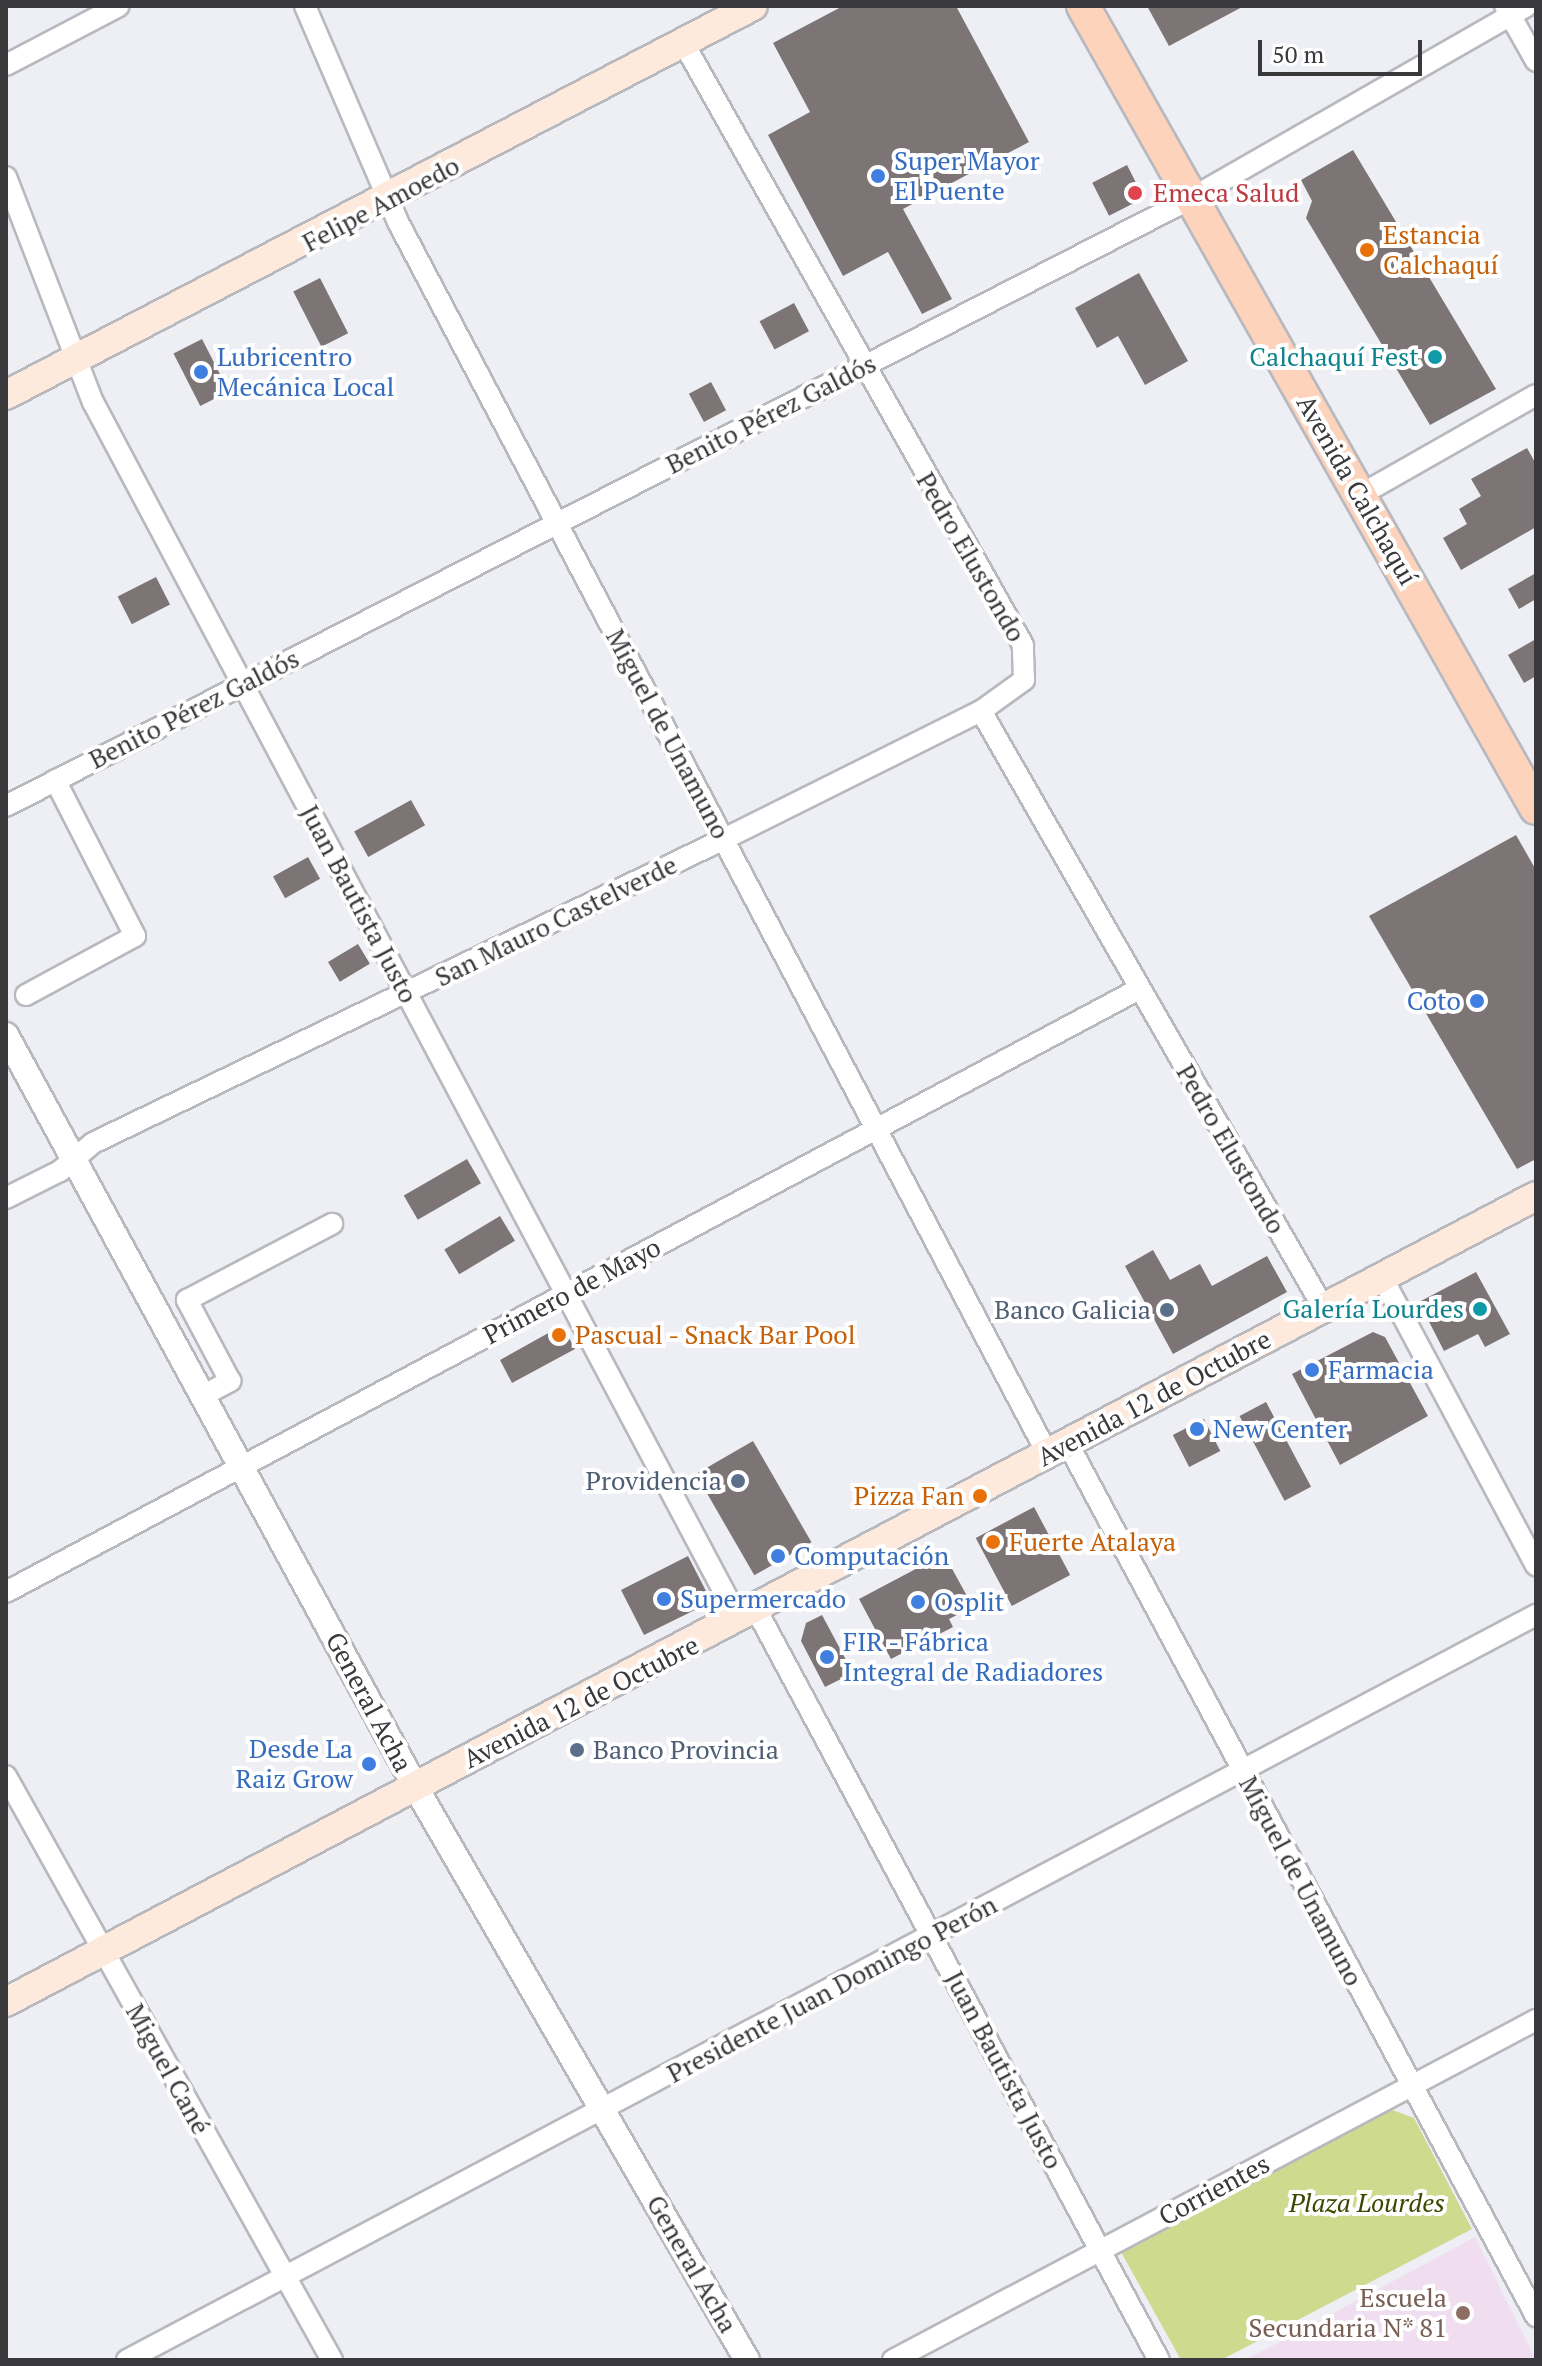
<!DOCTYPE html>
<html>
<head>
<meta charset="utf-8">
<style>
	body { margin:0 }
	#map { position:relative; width:1542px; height:2366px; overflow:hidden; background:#eeeef5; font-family:"PT Serif",serif }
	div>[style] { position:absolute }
	.education>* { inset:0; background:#f0def0 }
	.green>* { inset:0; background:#ceda8e }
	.building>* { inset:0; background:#7d7575; transform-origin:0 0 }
	.roads { filter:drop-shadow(2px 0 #b8b8bf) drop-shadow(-2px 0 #b8b8bf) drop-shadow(0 2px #b8b8bf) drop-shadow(0 -2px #b8b8bf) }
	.minor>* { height:20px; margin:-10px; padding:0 10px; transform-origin:10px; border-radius:10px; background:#fff }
	.tertiary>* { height:24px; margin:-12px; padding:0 12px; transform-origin:12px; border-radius:12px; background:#fff }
	.secondary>* { height:28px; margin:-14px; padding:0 14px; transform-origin:14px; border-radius:14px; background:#feeadd }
	.primary>* { height:32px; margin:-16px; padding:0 16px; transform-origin:16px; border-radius:16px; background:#fdd4bb }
	.dots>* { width:22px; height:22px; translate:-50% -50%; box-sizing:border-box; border:4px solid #fff; border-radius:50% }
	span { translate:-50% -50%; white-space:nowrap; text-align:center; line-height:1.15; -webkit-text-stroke:8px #fff; paint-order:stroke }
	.shop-label { font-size:26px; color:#366cbe }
	.left { translate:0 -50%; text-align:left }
	.right { translate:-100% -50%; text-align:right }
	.health-label { font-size:26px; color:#be3a42 }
	.street-label { font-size:26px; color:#39393c }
	.food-label { font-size:26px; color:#c56008 }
	.culture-label { font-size:26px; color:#0d838f }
	.service-label { font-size:26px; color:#4e5e75 }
	.park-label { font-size:26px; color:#3f4600; font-style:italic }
	.education-label { font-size:26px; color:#785e54 }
	.frame { position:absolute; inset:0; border:8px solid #39393c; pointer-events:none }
	.scale { position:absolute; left:1258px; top:40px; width:164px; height:36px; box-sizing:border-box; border:4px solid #39393c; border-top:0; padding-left:10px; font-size:24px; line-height:28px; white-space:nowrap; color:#39393c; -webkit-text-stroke:6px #fff; paint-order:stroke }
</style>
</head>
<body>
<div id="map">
	<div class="education">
		<i style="clip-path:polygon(1475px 2237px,1536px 2360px,1245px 2360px,1371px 2293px)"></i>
	</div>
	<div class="green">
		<i style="clip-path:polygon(1390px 2109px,1414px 2118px,1472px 2229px,1221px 2360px,1181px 2360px,1121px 2252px)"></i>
	</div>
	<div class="building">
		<i style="clip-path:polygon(843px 6px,956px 6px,1029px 142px,903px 209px,952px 299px,922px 314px,888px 252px,843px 276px,768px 135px,810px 112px,773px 43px)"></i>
		<i style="clip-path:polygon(1147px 6px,1244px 6px,1169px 46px)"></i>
		<i style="clip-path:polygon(1353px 150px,1496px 389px,1430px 425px,1306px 218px,1312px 201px,1301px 180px)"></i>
		<i style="left:1127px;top:165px;width:37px;height:39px;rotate:63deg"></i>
		<i style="clip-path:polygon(1139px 273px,1188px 361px,1145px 385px,1118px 336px,1097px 348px,1075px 308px)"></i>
		<i style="left:320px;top:278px;width:62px;height:30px;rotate:63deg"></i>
		<i style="left:794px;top:303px;width:32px;height:39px;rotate:62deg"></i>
		<i style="left:202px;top:339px;width:59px;height:32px;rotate:63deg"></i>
		<i style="left:711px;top:382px;width:32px;height:25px;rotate:62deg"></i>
		<i style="clip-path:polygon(1527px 448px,1536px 464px,1536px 527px,1461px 570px,1443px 538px,1467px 524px,1459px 509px,1481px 496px,1471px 479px)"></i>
		<i style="clip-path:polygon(1536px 573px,1536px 599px,1519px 609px,1508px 589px)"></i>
		<i style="left:156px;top:577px;width:31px;height:43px;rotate:63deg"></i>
		<i style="clip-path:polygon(1536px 639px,1536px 676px,1524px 683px,1508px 655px)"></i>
		<i style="left:411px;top:800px;width:29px;height:65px;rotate:61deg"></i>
		<i style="clip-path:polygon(1516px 835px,1536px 870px,1536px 1159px,1517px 1169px,1369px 916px)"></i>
		<i style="left:308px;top:857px;width:25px;height:40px;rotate:61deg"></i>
		<i style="left:358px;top:944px;width:23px;height:35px;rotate:59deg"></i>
		<i style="left:467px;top:1159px;width:28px;height:73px;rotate:60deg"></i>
		<i style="left:500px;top:1216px;width:29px;height:65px;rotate:59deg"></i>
		<i style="clip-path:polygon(1153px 1250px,1170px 1280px,1200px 1264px,1212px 1286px,1267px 1256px,1287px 1292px,1173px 1354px,1125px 1266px)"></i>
		<i style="clip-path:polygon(1476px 1272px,1510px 1334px,1485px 1347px,1478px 1334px,1444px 1351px,1419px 1302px)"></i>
		<i style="clip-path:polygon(552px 1331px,567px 1334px,575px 1349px,512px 1383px,500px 1360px)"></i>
		<i style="clip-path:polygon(1373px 1332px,1385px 1337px,1428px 1416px,1340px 1465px,1292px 1374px)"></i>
		<i style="left:1266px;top:1402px;width:96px;height:30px;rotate:62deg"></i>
		<i style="left:1204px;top:1419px;width:36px;height:35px;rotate:63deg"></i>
		<i style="left:753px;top:1441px;width:117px;height:66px;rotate:60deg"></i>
		<i style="left:1034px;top:1507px;width:77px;height:66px;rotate:62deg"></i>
		<i style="clip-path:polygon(944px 1554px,973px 1607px,949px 1619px,953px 1627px,891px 1659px,859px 1599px)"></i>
		<i style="clip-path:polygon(688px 1556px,706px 1591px,699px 1608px,644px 1635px,621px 1590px)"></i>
		<i style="clip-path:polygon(822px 1615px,853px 1673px,825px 1687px,801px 1641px,806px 1623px)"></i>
	</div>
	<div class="roads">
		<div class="minor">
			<i style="left:305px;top:6px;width:235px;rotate:66.7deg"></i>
			<i style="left:398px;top:222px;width:1394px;rotate:62.2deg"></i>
			<i style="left:1505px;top:6px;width:63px;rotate:60.6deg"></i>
			<i style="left:6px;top:65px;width:127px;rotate:-27.6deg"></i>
			<i style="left:6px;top:177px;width:241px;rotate:68.9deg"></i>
			<i style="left:93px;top:402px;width:1379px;rotate:62.06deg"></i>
			<i style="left:1360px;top:495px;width:202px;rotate:-29.6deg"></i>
			<i style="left:981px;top:711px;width:687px;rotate:60.15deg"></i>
			<i style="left:6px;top:806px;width:1331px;rotate:-27.14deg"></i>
			<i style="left:1190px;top:199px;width:388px;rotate:-29.8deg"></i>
			<i style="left:26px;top:995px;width:124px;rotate:-28.4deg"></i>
			<i style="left:135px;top:936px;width:175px;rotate:-117.1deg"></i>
			<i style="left:6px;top:1198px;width:60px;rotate:-26.6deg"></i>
			<i style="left:60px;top:1171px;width:43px;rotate:-40.3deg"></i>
			<i style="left:93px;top:1143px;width:700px;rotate:-25.72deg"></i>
			<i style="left:724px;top:839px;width:287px;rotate:-26.5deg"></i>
			<i style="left:981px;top:711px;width:53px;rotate:-35.8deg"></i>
			<i style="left:1024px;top:680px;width:35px;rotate:-92deg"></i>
			<i style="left:1023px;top:645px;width:692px;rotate:-119.42deg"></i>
			<i style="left:1382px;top:1277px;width:327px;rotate:61.9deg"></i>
			<i style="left:204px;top:1395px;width:30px;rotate:-28deg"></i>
			<i style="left:230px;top:1381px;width:92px;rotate:-118deg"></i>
			<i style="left:187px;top:1300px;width:164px;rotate:-27.7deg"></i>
			<i style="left:1068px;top:1444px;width:990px;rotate:61.78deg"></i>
			<i style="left:6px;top:1592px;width:1283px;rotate:-28.02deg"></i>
			<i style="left:757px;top:1611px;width:850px;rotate:61.78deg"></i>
			<i style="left:6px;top:1776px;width:669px;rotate:60.83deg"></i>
			<i style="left:127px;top:2360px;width:1594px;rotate:-27.87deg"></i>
			<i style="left:893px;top:2360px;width:727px;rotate:-27.87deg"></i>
		</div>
		<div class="tertiary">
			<i style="left:6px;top:1035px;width:857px;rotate:61.43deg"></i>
			<i style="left:416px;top:1788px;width:661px;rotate:59.94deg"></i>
		</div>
		<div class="secondary">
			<i style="left:6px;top:395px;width:842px;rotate:-27.51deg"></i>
			<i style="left:6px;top:2002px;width:1729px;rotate:-27.78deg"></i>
		</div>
		<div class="primary">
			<i style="left:1083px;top:6px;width:921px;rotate:60.54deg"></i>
		</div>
	</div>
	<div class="dots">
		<i style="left:878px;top:176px;background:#3f7fe0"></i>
		<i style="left:1135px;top:193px;background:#e0444e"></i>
		<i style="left:1367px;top:250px;background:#e8710a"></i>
		<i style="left:1435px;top:357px;background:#0f9aa8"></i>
		<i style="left:201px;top:372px;background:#3f7fe0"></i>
		<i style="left:1477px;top:1001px;background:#3f7fe0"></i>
		<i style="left:1480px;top:1309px;background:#0f9aa8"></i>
		<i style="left:1167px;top:1310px;background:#5c6f8a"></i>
		<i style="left:559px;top:1335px;background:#e8710a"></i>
		<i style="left:1312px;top:1370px;background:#3f7fe0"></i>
		<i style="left:1197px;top:1429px;background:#3f7fe0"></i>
		<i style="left:738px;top:1481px;background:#5c6f8a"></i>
		<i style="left:980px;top:1496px;background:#e8710a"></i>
		<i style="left:993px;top:1542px;background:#e8710a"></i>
		<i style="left:778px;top:1556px;background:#3f7fe0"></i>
		<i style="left:664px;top:1599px;background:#3f7fe0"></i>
		<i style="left:918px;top:1602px;background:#3f7fe0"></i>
		<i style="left:827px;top:1657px;background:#3f7fe0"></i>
		<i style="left:577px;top:1750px;background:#5c6f8a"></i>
		<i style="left:369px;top:1764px;background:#3f7fe0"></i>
		<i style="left:1463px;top:2313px;background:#8d6e63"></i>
	</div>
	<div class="shop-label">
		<span class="left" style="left:894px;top:176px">Super Mayor<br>El Puente</span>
		<span class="left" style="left:217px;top:372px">Lubricentro<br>Mecánica Local</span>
		<span class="right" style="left:1461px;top:1001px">Coto</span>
		<span class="left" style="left:1328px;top:1370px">Farmacia</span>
		<span class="left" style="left:1213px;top:1429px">New Center</span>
		<span class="left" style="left:794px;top:1556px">Computación</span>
		<span class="left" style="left:680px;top:1599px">Supermercado</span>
		<span class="left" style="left:934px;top:1602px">Osplit</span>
		<span class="left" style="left:843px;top:1657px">FIR - Fábrica<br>Integral de Radiadores</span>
		<span class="right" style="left:353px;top:1764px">Desde La<br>Raiz Grow</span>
	</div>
	<div class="health-label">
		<span class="left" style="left:1153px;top:193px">Emeca Salud</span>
	</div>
	<div class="street-label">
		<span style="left:381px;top:204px;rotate:-28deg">Felipe Amoedo</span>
		<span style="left:771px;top:414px;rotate:-27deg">Benito Pérez Galdós</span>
		<span style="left:1357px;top:490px;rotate:60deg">Avenida Calchaquí</span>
		<span style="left:971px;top:557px;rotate:60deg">Pedro Elustondo</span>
		<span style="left:194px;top:709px;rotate:-27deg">Benito Pérez Galdós</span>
		<span style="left:668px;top:734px;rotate:62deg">Miguel de Unamuno</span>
		<span style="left:359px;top:904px;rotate:62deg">Juan Bautista Justo</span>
		<span style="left:556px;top:921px;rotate:-26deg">San Mauro Castelverde</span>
		<span style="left:1231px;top:1149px;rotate:60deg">Pedro Elustondo</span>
		<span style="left:572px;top:1291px;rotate:-28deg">Primero de Mayo</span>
		<span style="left:1154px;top:1398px;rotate:-28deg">Avenida 12 de Octubre</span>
		<span style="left:369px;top:1702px;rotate:62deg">General Acha</span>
		<span style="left:581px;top:1702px;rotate:-27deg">Avenida 12 de Octubre</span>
		<span style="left:1301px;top:1881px;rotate:62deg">Miguel de Unamuno</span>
		<span style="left:832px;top:1989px;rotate:-28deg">Presidente Juan Domingo Perón</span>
		<span style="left:168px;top:2069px;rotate:61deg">Miguel Cané</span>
		<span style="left:1004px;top:2070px;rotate:62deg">Juan Bautista Justo</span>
		<span style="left:1214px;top:2190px;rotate:-28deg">Corrientes</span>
		<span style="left:692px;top:2264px;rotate:60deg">General Acha</span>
	</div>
	<div class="food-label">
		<span class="left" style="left:1383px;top:250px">Estancia<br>Calchaquí</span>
		<span class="left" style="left:575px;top:1335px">Pascual - Snack Bar Pool</span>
		<span class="right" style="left:964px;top:1496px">Pizza Fan</span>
		<span class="left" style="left:1009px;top:1542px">Fuerte Atalaya</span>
	</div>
	<div class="culture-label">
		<span class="right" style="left:1419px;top:357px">Calchaquí Fest</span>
		<span class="right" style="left:1464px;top:1309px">Galería Lourdes</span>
	</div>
	<div class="service-label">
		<span class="right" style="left:1151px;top:1310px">Banco Galicia</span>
		<span class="right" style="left:722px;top:1481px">Providencia</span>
		<span class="left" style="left:593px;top:1750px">Banco Provincia</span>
	</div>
	<div class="park-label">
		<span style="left:1367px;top:2203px">Plaza Lourdes</span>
	</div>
	<div class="education-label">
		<span class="right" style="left:1447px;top:2313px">Escuela<br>Secundaria N* 81</span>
	</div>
	<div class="frame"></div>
	<div class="scale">50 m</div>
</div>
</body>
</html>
